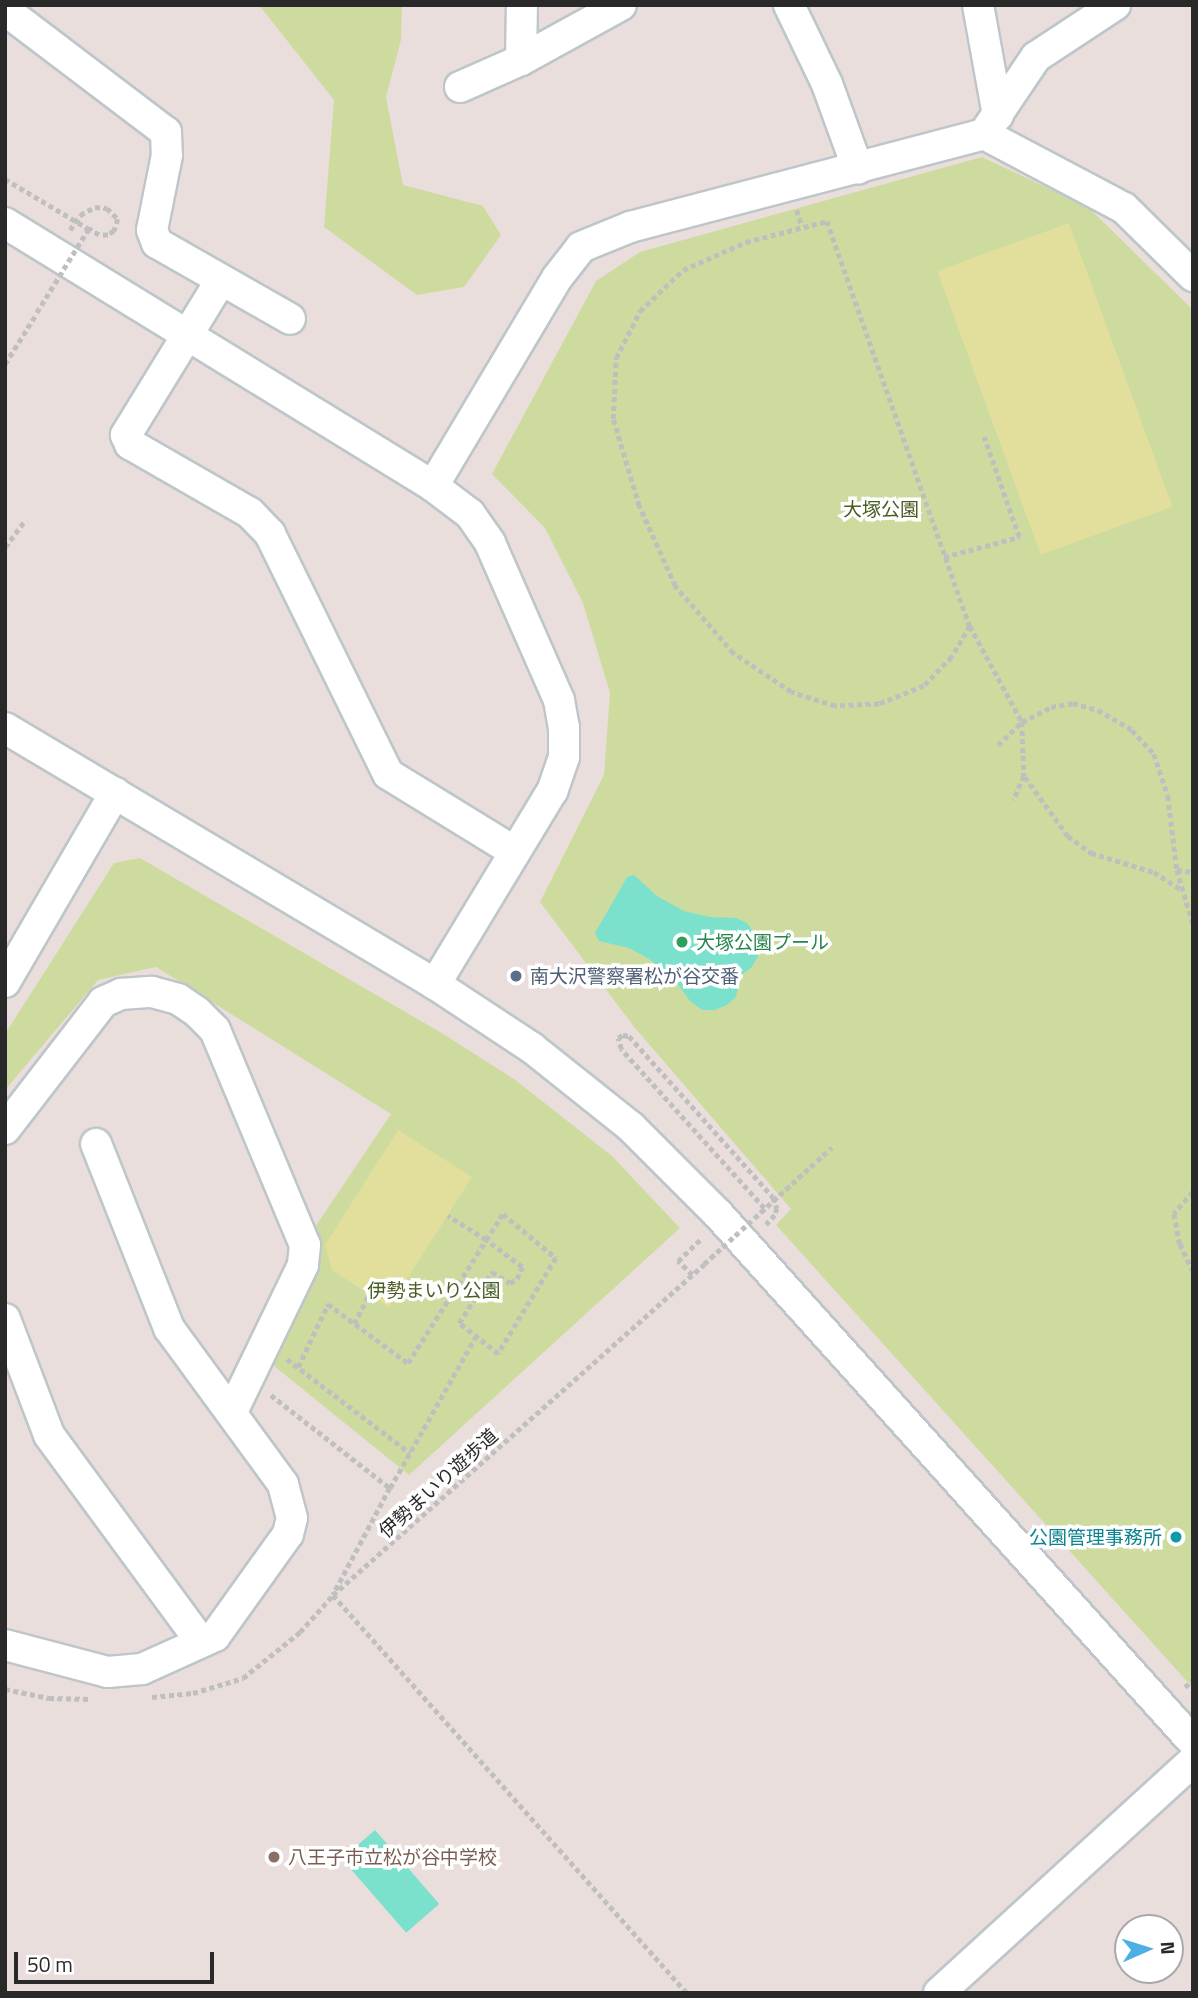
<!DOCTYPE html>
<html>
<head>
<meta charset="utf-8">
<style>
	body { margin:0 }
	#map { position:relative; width:1198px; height:1998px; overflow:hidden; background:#eadedd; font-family:"Titillium Web","Noto Sans JP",sans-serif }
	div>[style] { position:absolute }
	.green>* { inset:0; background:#cedb9f }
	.pitch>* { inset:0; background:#e1df9b; transform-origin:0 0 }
	.water>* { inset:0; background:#7be1cd; transform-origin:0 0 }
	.path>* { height:4.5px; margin-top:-2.25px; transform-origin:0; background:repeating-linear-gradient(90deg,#bfbfbf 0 5px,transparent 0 8.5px) }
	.roads { filter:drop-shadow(2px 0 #bec6ca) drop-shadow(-2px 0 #bec6ca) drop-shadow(0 2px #bec6ca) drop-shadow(0 -2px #bec6ca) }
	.minor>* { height:30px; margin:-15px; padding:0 15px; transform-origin:15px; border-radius:15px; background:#fff }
	.path-bridge>* { height:4.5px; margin-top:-2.25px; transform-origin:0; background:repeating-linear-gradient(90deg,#bfbfbf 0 5px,transparent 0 8.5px) }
	.dots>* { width:19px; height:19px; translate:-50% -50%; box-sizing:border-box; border:4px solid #fff; border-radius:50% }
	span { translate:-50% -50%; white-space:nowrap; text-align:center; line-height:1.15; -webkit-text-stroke:7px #fff; paint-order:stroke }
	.park-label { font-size:19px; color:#495e22 }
	.leisure-label { font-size:19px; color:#27864d }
	.left { translate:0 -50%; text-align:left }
	.service-label { font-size:19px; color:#4e5e75 }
	.street-label { font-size:19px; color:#292929 }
	.culture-label { font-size:19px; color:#0d838f }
	.right { translate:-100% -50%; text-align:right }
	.education-label { font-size:19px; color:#785e54 }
	.frame { position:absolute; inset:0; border:7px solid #292929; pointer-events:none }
	.north { position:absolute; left:1114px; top:1914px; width:70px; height:70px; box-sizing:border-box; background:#fff; border:2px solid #a9a9a9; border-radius:50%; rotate:87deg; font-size:19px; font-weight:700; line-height:28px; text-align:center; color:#292929 }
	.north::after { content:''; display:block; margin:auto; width:24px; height:32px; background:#4eafe6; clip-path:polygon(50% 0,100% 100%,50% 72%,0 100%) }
	.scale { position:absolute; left:14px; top:1952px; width:200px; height:32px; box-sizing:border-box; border:4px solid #292929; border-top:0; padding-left:9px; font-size:21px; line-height:24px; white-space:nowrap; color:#292929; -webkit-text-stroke:5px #fff; paint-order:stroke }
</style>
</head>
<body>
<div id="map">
	<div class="green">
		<i style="clip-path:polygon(259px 5px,402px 5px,401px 40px,386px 97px,403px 185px,483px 206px,501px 235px,464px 287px,417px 295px,324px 227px,334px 100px)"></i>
		<i style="clip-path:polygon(982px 157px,1088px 207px,1193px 310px,1193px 1688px,776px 1225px,791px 1209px,635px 1028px,540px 902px,604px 775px,610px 693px,583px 603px,545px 528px,492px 474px,596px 281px,640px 252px)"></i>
		<i style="clip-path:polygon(140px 858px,440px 1032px,514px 1079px,612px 1156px,680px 1228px,409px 1475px,269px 1362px,313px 1230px,391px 1114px,156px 967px,98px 980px,5px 1090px,5px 1034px,114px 863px)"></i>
	</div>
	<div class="pitch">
		<i style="left:1069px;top:223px;width:302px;height:140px;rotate:70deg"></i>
		<i style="clip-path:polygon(398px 1130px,472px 1177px,389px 1307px,332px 1270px,325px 1245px)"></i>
	</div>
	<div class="water">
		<i style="clip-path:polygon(634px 875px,657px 896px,684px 911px,710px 917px,736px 918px,747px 923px,755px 934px,759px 944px,758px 956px,752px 967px,740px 976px,736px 997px,727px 1005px,715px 1010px,702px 1010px,690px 1001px,674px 979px,649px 959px,629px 948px,599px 941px,595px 933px,627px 877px)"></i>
		<i style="left:375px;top:1830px;width:98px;height:44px;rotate:49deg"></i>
	</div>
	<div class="path">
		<i style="left:797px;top:210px;width:17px;rotate:73deg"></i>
		<i style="left:70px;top:230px;width:18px;rotate:-56deg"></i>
		<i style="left:80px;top:215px;width:17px;rotate:-28deg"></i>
		<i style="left:95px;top:207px;width:12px;rotate:5deg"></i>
		<i style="left:107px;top:208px;width:16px;rotate:45deg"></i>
		<i style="left:118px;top:219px;width:13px;rotate:108deg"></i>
		<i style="left:114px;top:231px;width:7px;rotate:146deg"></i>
		<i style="left:108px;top:235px;width:9px;rotate:180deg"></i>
		<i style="left:99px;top:235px;width:12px;rotate:-149deg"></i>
		<i style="left:5px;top:364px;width:57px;rotate:-58deg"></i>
		<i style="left:5px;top:547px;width:34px;rotate:-53deg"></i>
		<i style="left:944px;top:557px;width:78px;rotate:-14.9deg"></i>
		<i style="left:1019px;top:537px;width:106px;rotate:-109.3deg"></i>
		<i style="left:970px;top:626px;width:36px;rotate:120deg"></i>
		<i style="left:952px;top:657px;width:40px;rotate:134deg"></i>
		<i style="left:924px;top:686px;width:48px;rotate:158.2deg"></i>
		<i style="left:879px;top:704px;width:44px;rotate:177.4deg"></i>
		<i style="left:835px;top:706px;width:46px;rotate:-162.3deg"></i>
		<i style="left:791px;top:692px;width:70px;rotate:-146.1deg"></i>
		<i style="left:733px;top:653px;width:89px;rotate:-130.9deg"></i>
		<i style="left:675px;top:586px;width:88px;rotate:-114.2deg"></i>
		<i style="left:639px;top:506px;width:91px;rotate:-106.6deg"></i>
		<i style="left:613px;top:419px;width:61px;rotate:-87.2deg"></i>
		<i style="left:616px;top:358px;width:53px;rotate:-62.9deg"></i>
		<i style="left:640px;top:311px;width:59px;rotate:-43.6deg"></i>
		<i style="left:683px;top:270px;width:69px;rotate:-24deg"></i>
		<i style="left:746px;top:242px;width:84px;rotate:-14.5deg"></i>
		<i style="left:827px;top:221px;width:430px;rotate:70.6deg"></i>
		<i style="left:970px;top:626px;width:109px;rotate:61.6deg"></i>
		<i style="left:1022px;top:722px;width:54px;rotate:87.9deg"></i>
		<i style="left:1024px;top:776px;width:26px;rotate:113deg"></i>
		<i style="left:998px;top:745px;width:33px;rotate:-44deg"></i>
		<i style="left:1022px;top:722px;width:33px;rotate:-27deg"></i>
		<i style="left:1051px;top:707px;width:22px;rotate:-10deg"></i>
		<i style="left:1073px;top:703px;width:26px;rotate:16deg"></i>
		<i style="left:1098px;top:710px;width:39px;rotate:30deg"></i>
		<i style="left:1132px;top:730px;width:33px;rotate:47deg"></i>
		<i style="left:1154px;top:754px;width:44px;rotate:71.6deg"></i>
		<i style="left:1168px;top:796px;width:75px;rotate:83.1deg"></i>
		<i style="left:1177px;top:870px;width:56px;rotate:73.5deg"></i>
		<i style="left:1025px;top:777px;width:73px;rotate:53.9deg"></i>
		<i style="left:1068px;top:836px;width:29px;rotate:36deg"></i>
		<i style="left:1091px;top:853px;width:66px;rotate:16.8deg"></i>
		<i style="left:1154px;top:872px;width:33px;rotate:33deg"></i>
		<i style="left:1177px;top:870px;width:16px;rotate:7deg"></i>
		<i style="left:1193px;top:1192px;width:29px;rotate:131deg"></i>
		<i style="left:1174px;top:1214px;width:31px;rotate:79deg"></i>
		<i style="left:1180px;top:1244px;width:30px;rotate:64deg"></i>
		<i style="left:764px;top:1208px;width:214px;rotate:-132deg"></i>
		<i style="left:621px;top:1049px;width:11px;rotate:-105deg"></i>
		<i style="left:618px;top:1038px;width:6px;rotate:-31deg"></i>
		<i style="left:623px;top:1035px;width:6px;rotate:9deg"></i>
		<i style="left:629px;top:1036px;width:216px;rotate:48.2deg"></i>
		<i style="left:773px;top:1197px;width:12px;rotate:70deg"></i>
		<i style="left:777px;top:1208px;width:7px;rotate:106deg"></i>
		<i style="left:775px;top:1215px;width:13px;rotate:132deg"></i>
		<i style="left:692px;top:1275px;width:20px;rotate:-135deg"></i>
		<i style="left:678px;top:1261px;width:33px;rotate:-44deg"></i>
		<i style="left:354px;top:1324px;width:33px;rotate:-63deg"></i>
		<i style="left:287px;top:1359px;width:155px;rotate:37.4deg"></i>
		<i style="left:298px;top:1367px;width:70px;rotate:-64.5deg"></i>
		<i style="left:328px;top:1304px;width:99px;rotate:36.4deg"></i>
		<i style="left:408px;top:1363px;width:146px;rotate:-57.6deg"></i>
		<i style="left:486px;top:1240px;width:31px;rotate:-57deg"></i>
		<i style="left:503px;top:1214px;width:69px;rotate:39.7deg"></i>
		<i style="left:556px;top:1258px;width:112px;rotate:121.1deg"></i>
		<i style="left:498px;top:1354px;width:50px;rotate:-141.5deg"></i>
		<i style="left:459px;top:1323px;width:61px;rotate:-57.1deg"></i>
		<i style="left:492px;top:1272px;width:21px;rotate:31deg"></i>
		<i style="left:510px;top:1283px;width:8px;rotate:-30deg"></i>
		<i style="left:517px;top:1279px;width:13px;rotate:-67deg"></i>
		<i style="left:522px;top:1267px;width:45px;rotate:-143.1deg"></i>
		<i style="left:486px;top:1240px;width:45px;rotate:-147.7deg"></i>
		<i style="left:271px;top:1395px;width:151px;rotate:38deg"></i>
		<i style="left:390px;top:1488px;width:121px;rotate:118deg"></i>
		<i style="left:333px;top:1595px;width:533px;rotate:48.35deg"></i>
		<i style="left:390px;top:1488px;width:172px;rotate:-60.5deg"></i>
		<i style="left:1185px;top:1687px;width:11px;rotate:-41deg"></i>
		<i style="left:5px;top:1689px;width:45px;rotate:11.6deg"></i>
		<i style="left:49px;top:1698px;width:42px;rotate:1.4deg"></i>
		<i style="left:152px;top:1697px;width:41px;rotate:-5.6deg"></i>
		<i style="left:193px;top:1693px;width:52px;rotate:-16.7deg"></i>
		<i style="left:243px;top:1678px;width:73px;rotate:-38.9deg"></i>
		<i style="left:300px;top:1632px;width:50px;rotate:-48.3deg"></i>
		<i style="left:333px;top:1595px;width:497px;rotate:-41.7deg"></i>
	</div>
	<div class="roads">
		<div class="minor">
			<i style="left:789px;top:5px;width:88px;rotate:64.3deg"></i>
			<i style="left:827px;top:84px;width:90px;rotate:70deg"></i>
			<i style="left:978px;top:5px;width:112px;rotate:79.7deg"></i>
			<i style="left:5px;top:10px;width:202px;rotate:37.2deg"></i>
			<i style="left:166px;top:132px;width:23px;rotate:88deg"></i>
			<i style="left:167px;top:155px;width:76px;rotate:101.3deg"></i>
			<i style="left:152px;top:230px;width:14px;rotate:69deg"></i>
			<i style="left:157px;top:243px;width:153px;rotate:29.7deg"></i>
			<i style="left:521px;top:60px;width:55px;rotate:-89deg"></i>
			<i style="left:460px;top:87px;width:67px;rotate:-23.9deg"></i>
			<i style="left:521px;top:60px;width:114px;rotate:-28.8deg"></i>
			<i style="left:984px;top:134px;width:93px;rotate:-56deg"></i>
			<i style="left:1036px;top:57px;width:95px;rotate:-33.4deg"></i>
			<i style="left:5px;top:223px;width:502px;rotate:31.57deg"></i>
			<i style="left:433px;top:486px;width:46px;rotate:37.1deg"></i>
			<i style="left:470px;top:514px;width:35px;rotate:55deg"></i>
			<i style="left:490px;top:543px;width:171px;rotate:66.3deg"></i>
			<i style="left:559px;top:700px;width:27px;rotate:80deg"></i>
			<i style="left:564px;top:727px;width:30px;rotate:90deg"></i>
			<i style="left:564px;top:757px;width:36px;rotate:109deg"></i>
			<i style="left:552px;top:791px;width:226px;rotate:121.2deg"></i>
			<i style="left:221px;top:280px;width:182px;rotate:121.5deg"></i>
			<i style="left:126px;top:435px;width:10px;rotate:66deg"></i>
			<i style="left:130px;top:444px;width:138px;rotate:29.9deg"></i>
			<i style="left:250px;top:513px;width:29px;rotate:46deg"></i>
			<i style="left:270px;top:534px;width:267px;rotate:63.8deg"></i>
			<i style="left:388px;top:774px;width:149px;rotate:31.6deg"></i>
			<i style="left:433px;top:486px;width:242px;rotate:-59.2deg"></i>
			<i style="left:557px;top:278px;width:39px;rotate:-52deg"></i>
			<i style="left:581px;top:247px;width:53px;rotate:-22.2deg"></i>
			<i style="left:630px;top:227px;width:366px;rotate:-14.7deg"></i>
			<i style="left:984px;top:134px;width:158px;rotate:27.9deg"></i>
			<i style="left:1124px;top:208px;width:97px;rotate:44.6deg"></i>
			<i style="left:5px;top:728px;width:500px;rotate:30.77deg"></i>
			<i style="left:435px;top:984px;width:116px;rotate:33.4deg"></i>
			<i style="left:532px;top:1048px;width:127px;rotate:38.6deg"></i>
			<i style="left:631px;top:1127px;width:123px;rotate:45deg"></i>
			<i style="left:718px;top:1214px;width:710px;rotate:48.02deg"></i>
			<i style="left:5px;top:982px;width:219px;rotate:-59.8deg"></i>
			<i style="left:5px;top:1129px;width:160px;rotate:-52.3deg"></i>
			<i style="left:103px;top:1002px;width:20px;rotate:-24deg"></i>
			<i style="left:121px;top:994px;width:31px;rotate:-4deg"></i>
			<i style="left:152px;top:992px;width:27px;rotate:15deg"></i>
			<i style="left:178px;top:999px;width:23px;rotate:34deg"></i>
			<i style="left:197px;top:1012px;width:25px;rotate:45deg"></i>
			<i style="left:215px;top:1030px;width:233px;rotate:67.3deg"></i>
			<i style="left:305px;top:1245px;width:20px;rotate:96deg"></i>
			<i style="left:303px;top:1265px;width:163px;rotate:115.8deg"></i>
			<i style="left:5px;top:1319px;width:124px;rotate:69.2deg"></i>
			<i style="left:49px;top:1435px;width:257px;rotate:53.7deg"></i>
			<i style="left:5px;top:1645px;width:106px;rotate:14.7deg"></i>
			<i style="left:108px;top:1672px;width:34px;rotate:-5deg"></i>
			<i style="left:142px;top:1669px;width:80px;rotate:-24.3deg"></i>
			<i style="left:215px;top:1636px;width:125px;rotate:-54.4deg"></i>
			<i style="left:288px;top:1534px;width:16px;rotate:-76deg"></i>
			<i style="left:292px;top:1518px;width:35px;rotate:-105deg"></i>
			<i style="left:283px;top:1484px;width:193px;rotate:-126.2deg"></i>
			<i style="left:169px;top:1328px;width:198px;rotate:-111.6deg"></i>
			<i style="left:939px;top:1993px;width:344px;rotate:-42.4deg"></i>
		</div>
	</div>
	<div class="path-bridge">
		<i style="left:5px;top:179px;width:98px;rotate:30.8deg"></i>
		<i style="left:89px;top:229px;width:102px;rotate:121.8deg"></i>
		<i style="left:704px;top:1264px;width:173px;rotate:-42.4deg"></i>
	</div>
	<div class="dots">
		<i style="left:682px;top:942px;background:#2e9e5b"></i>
		<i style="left:516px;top:976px;background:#5c6f8a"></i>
		<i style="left:1176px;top:1537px;background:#0f9aa8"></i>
		<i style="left:274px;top:1857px;background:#8d6e63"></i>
	</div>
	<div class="park-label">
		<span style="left:881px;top:509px">大塚公園</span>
		<span style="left:434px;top:1290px">伊勢まいり公園</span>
	</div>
	<div class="leisure-label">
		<span class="left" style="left:696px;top:942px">大塚公園プール</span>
	</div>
	<div class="service-label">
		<span class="left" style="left:530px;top:976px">南大沢警察署松が谷交番</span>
	</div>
	<div class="street-label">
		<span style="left:438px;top:1483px;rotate:-42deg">伊勢まいり遊歩道</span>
	</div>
	<div class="culture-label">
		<span class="right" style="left:1162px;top:1537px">公園管理事務所</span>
	</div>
	<div class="education-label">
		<span class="left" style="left:288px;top:1857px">八王子市立松が谷中学校</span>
	</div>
	<div class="frame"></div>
	<div class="north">N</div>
	<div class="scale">50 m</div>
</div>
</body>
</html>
